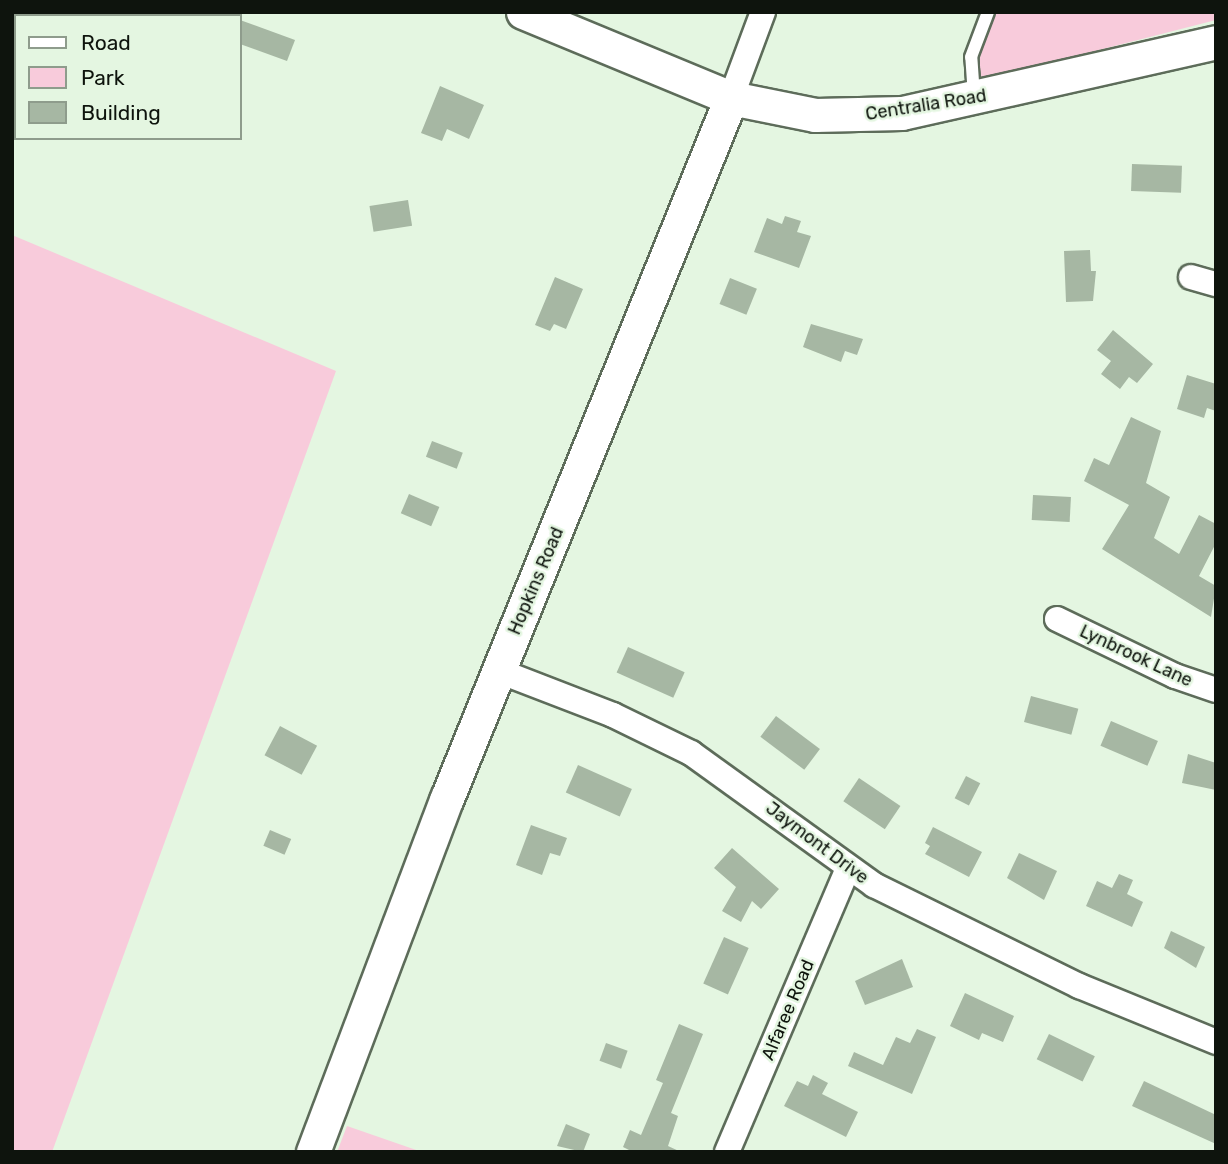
<!DOCTYPE html>
<html>
<head>
<meta charset="utf-8">
<style>
	body { margin:0 }
	#map { position:relative; width:1228px; height:1164px; overflow:hidden; background:#e4f6e1; font-family:Rubik,sans-serif }
	div>[style] { position:absolute }
	.green>* { inset:0; background:#f8cbdb }
	.building>* { inset:0; background:#a6b7a3; transform-origin:0 0 }
	.roads { filter:drop-shadow(2px 0 #5d6c5a) drop-shadow(-2px 0 #5d6c5a) drop-shadow(0 2px #5d6c5a) drop-shadow(0 -2px #5d6c5a) }
	.lane>* { height:12px; margin:-6px; padding:0 6px; transform-origin:6px; border-radius:6px; background:#fff }
	.street>* { height:24px; margin:-12px; padding:0 12px; transform-origin:12px; border-radius:12px; background:#fff }
	.secondary>* { height:33px; margin:-16.5px; padding:0 16.5px; transform-origin:16.5px; border-radius:16.5px; background:#fff }
	span { translate:-50% -50%; white-space:nowrap; text-align:center; line-height:1.15; -webkit-text-stroke:5px #e4f6e1; paint-order:stroke }
	.street-label { font-size:18px; color:#0e140d }
	.frame { position:absolute; inset:0; border:14px solid #0e140d; pointer-events:none }
	.legend { position:absolute; left:14px; top:14px; width:228px; height:126px; box-sizing:border-box; background:#e4f6e1; border:2px solid #8e9c8c; margin:0; padding:9px 12px; list-style:none; font-size:21px; color:#0e140d }
	.legend li { display:flex; align-items:center; gap:14px; height:35px }
	.legend b { width:35px; border:2px solid #8e9c8c }
</style>
</head>
<body>
<div id="map">
	<div class="green">
		<i style="clip-path:polygon(995px 12px,1216px 12px,1216px 20px,978px 81px,980px 51px)"></i>
		<i style="clip-path:polygon(12px 235px,336px 371px,52px 1152px,12px 1152px)"></i>
		<i style="clip-path:polygon(347px 1126px,422px 1152px,337px 1152px)"></i>
	</div>
	<div class="building">
		<i style="clip-path:polygon(240px 20px,295px 40px,287px 61px,240px 44px)"></i>
		<i style="clip-path:polygon(440px 86px,484px 105px,469px 139px,447px 129px,442px 141px,421px 133px)"></i>
		<i style="left:1132px;top:164px;width:50px;height:27px;rotate:2deg"></i>
		<i style="left:408px;top:200px;width:26px;height:39px;rotate:81deg"></i>
		<i style="clip-path:polygon(785px 216px,801px 221px,797px 232px,811px 236px,799px 268px,754px 252px,767px 218px,782px 224px)"></i>
		<i style="clip-path:polygon(1090px 250px,1091px 271px,1096px 271px,1093px 301px,1066px 302px,1064px 251px)"></i>
		<i style="clip-path:polygon(555px 277px,583px 289px,566px 329px,554px 324px,550px 331px,535px 325px)"></i>
		<i style="left:730px;top:278px;width:29px;height:28px;rotate:22deg"></i>
		<i style="clip-path:polygon(811px 324px,863px 339px,857px 355px,845px 351px,841px 362px,803px 347px)"></i>
		<i style="clip-path:polygon(1113px 330px,1153px 364px,1137px 383px,1129px 377px,1120px 389px,1101px 374px,1111px 361px,1097px 350px)"></i>
		<i style="clip-path:polygon(1187px 375px,1216px 384px,1216px 411px,1207px 408px,1204px 418px,1177px 409px)"></i>
		<i style="clip-path:polygon(1131px 417px,1161px 431px,1146px 483px,1170px 497px,1154px 538px,1179px 554px,1199px 515px,1216px 524px,1216px 543px,1199px 576px,1216px 586px,1211px 617px,1102px 549px,1129px 505px,1084px 481px,1094px 458px,1109px 465px)"></i>
		<i style="left:432px;top:441px;width:33px;height:17px;rotate:21deg"></i>
		<i style="left:409px;top:494px;width:33px;height:21px;rotate:23deg"></i>
		<i style="left:1033px;top:495px;width:38px;height:25px;rotate:3deg"></i>
		<i style="left:628px;top:647px;width:62px;height:28px;rotate:24deg"></i>
		<i style="left:1031px;top:696px;width:49px;height:27px;rotate:15deg"></i>
		<i style="left:776px;top:716px;width:55px;height:26px;rotate:37deg"></i>
		<i style="left:1111px;top:721px;width:51px;height:27px;rotate:23deg"></i>
		<i style="left:280px;top:726px;width:42px;height:33px;rotate:28deg"></i>
		<i style="clip-path:polygon(1188px 754px,1216px 763px,1216px 790px,1182px 783px)"></i>
		<i style="left:578px;top:765px;width:59px;height:30px;rotate:24deg"></i>
		<i style="left:966px;top:776px;width:16px;height:25px;rotate:27deg"></i>
		<i style="left:859px;top:778px;width:50px;height:28px;rotate:34deg"></i>
		<i style="clip-path:polygon(531px 825px,567px 838px,560px 856px,550px 853px,542px 875px,516px 865px)"></i>
		<i style="clip-path:polygon(933px 827px,982px 852px,969px 877px,925px 854px,930px 846px,925px 843px)"></i>
		<i style="left:270px;top:830px;width:23px;height:17px;rotate:23deg"></i>
		<i style="clip-path:polygon(732px 848px,779px 889px,761px 909px,752px 901px,741px 922px,722px 911px,736px 887px,714px 868px)"></i>
		<i style="clip-path:polygon(1019px 853px,1057px 871px,1044px 900px,1007px 878px)"></i>
		<i style="clip-path:polygon(1119px 874px,1133px 880px,1127px 894px,1143px 902px,1132px 927px,1086px 906px,1097px 881px,1112px 888px)"></i>
		<i style="clip-path:polygon(1171px 931px,1205px 947px,1196px 968px,1164px 948px)"></i>
		<i style="left:724px;top:937px;width:27px;height:51px;rotate:24deg"></i>
		<i style="clip-path:polygon(902px 959px,913px 987px,865px 1005px,855px 981px)"></i>
		<i style="clip-path:polygon(965px 993px,1014px 1016px,1003px 1042px,982px 1033px,979px 1040px,950px 1026px)"></i>
		<i style="clip-path:polygon(679px 1024px,703px 1034px,671px 1113px,678px 1116px,668px 1146px,681px 1152px,633px 1152px,623px 1147px,630px 1130px,641px 1135px,663px 1083px,656px 1080px)"></i>
		<i style="clip-path:polygon(917px 1029px,936px 1037px,912px 1094px,848px 1066px,854px 1052px,883px 1065px,896px 1037px,910px 1043px)"></i>
		<i style="left:1049px;top:1034px;width:51px;height:28px;rotate:26deg"></i>
		<i style="left:606px;top:1043px;width:23px;height:19px;rotate:20deg"></i>
		<i style="clip-path:polygon(813px 1075px,828px 1083px,822px 1094px,858px 1112px,846px 1137px,784px 1106px,797px 1081px,808px 1086px)"></i>
		<i style="clip-path:polygon(1144px 1081px,1216px 1115px,1216px 1144px,1132px 1106px)"></i>
		<i style="clip-path:polygon(566px 1124px,590px 1134px,583px 1152px,557px 1146px)"></i>
	</div>
	<div class="roads">
		<div class="lane">
			<i style="left:974px;top:96px;width:39px;rotate:-94deg"></i>
			<i style="left:971px;top:57px;width:48px;rotate:-69.3deg"></i>
		</div>
		<div class="street">
			<i style="left:731px;top:98px;width:92px;rotate:-69.6deg"></i>
			<i style="left:1191px;top:277px;width:26px;rotate:16deg"></i>
			<i style="left:1057px;top:619px;width:131px;rotate:25.8deg"></i>
			<i style="left:1175px;top:676px;width:43px;rotate:18.9deg"></i>
			<i style="left:499px;top:671px;width:122px;rotate:21.1deg"></i>
			<i style="left:613px;top:715px;width:87px;rotate:26deg"></i>
			<i style="left:691px;top:753px;width:226px;rotate:35.8deg"></i>
			<i style="left:874px;top:885px;width:229px;rotate:26.2deg"></i>
			<i style="left:1079px;top:986px;width:148px;rotate:22.2deg"></i>
			<i style="left:727px;top:1152px;width:308px;rotate:-66.9deg"></i>
		</div>
		<div class="secondary">
			<i style="left:523px;top:12px;width:225px;rotate:22.5deg"></i>
			<i style="left:731px;top:98px;width:86px;rotate:11.4deg"></i>
			<i style="left:815px;top:115px;width:87px;rotate:-1.3deg"></i>
			<i style="left:902px;top:113px;width:322px;rotate:-12.7deg"></i>
			<i style="left:313px;top:1152px;width:379px;rotate:-69.3deg"></i>
			<i style="left:447px;top:798px;width:755px;rotate:-67.92deg"></i>
		</div>
	</div>
	<div class="street-label">
		<span style="left:926px;top:105px;rotate:-9deg">Centralia Road</span>
		<span style="left:536px;top:581px;rotate:-67deg">Hopkins Road</span>
		<span style="left:1136px;top:656px;rotate:25deg">Lynbrook Lane</span>
		<span style="left:817px;top:843px;rotate:37deg">Jaymont Drive</span>
		<span style="left:788px;top:1010px;rotate:-67deg">Alfaree Road</span>
	</div>
	<div class="frame"></div>
	<ul class="legend">
	<li><b style="height:9px;background:#fff"></b>Road</li>
	<li><b style="height:19px;background:#f8cbdb"></b>Park</li>
	<li><b style="height:19px;background:#a6b7a3"></b>Building</li>
	</ul>
</div>
</body>
</html>
